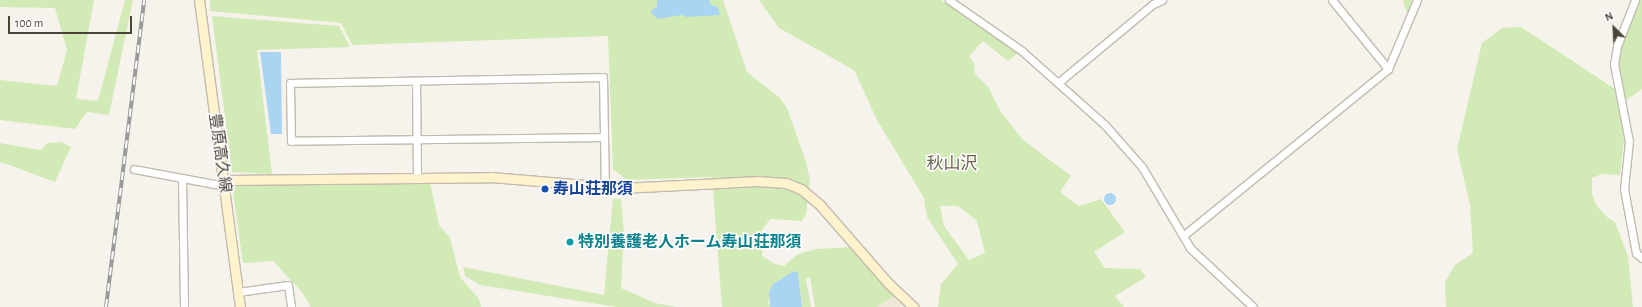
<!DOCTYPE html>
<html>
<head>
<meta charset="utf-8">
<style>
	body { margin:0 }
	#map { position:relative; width:1642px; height:307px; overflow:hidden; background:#f6f3ec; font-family:"Alegreya Sans","Noto Sans JP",sans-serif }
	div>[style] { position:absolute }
	.education>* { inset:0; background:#efe8d6 }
	.green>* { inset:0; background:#d2eab5 }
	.water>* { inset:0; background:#a9d4f2 }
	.round { border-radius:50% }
	.roads { filter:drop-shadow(1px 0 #c2bbae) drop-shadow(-1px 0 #c2bbae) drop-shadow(0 1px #c2bbae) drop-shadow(0 -1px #c2bbae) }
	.street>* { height:7px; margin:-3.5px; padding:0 3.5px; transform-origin:3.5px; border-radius:3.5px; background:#fff }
	.secondary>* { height:9px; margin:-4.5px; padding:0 4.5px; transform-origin:4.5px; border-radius:4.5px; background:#fff3cd }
	.rail>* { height:4px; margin-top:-2px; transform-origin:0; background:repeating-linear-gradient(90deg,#fff 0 8px,#9a9a9a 0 16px); box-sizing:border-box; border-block:1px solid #9a9a9a }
	.dots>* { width:11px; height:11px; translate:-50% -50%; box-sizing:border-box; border:2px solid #fff; border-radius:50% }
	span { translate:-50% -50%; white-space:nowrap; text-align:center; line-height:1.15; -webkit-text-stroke:3px #fff; paint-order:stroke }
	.street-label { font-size:16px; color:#4b4439 }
	.transit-label { font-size:16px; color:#164399; font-weight:700 }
	.left { translate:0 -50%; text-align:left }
	.culture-label { font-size:16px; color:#0d838f; font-weight:700 }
	.neighbourhood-label { font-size:17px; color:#6e6250 }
	.north { position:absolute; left:1594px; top:8px; width:40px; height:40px; -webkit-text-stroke:3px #fff; paint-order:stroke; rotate:336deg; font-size:11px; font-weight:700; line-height:16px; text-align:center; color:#4b4439 }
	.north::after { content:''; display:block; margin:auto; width:14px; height:18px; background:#4b4439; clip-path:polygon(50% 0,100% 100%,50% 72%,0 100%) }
	.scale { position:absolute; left:8px; top:16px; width:124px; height:18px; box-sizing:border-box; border:2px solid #4b4439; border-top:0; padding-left:5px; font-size:12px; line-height:14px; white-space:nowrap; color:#4b4439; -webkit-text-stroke:3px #fff; paint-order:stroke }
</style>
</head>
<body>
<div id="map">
	<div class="education">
		<i style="clip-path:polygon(894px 296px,906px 307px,876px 307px)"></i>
	</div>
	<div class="green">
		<i style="clip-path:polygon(0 0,94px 0,76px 99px,98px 101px,125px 0,133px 0,109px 115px,87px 112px,75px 129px,0 120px,0 80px,57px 86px,67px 50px,55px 8px,0 7px)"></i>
		<i style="clip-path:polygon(210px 0,723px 0,747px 72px,779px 97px,787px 108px,806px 162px,810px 180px,806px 214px,802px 221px,770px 219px,762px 230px,762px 256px,775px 264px,784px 266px,798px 254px,817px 249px,851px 247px,894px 296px,876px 307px,815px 307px,810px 277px,806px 279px,811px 307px,802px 307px,798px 273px,779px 280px,768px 302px,770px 307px,722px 307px,712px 177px,627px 180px,613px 169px,608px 36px,352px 45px,341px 23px,210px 11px)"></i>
		<i style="clip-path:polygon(evenodd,759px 0,941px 0,1008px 44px,1018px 53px,1008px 61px,983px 41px,969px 56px,974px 63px,975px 74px,989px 88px,999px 109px,1022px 139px,1071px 176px,1060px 192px,1079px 206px,1101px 199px,1125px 232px,1094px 252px,1105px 268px,1140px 269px,1146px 277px,1115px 296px,1124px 307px,938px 307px,941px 284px,958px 264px,927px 217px,924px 198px,878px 122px,854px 70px,779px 28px,759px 0,940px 206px,958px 206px,977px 221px,985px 253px,969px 260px,944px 226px,940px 206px)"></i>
		<i style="clip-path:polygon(1403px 0,1412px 0,1407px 13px,1404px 5px)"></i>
		<i style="clip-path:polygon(1636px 0,1642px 0,1642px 89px,1625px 101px,1617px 63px,1619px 51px)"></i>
		<i style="clip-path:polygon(212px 16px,339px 26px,350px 47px,257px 50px,272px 174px,232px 172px)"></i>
		<i style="clip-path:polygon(1521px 27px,1615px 89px,1624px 139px,1620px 175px,1602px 174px,1592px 178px,1592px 194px,1597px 206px,1608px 218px,1615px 222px,1628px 256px,1633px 307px,1446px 307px,1445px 282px,1455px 265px,1473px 253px,1470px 205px,1457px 149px,1482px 43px,1502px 28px)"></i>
		<i style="clip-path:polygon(61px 142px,71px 147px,55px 182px,1px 162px,0 164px,0 143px,40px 150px,48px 143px)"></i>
		<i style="clip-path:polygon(430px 182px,439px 225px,450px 238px,460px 277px,479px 299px,481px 307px,311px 307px,301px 291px,273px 261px,243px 263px,232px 186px)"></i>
		<i style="clip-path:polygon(613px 199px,621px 199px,624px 233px,621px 288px,655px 303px,677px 307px,617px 307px,480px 285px,465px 276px,463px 267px,604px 295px)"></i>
	</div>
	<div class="water">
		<i style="clip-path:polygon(657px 0,709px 0,711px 5px,718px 7px,720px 15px,687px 17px,682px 15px,658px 19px,650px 12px,657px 6px)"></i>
		<i style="clip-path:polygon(260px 52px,281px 52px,282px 134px,271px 134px)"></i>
		<i class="round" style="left:1104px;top:193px;width:12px;height:12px"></i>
		<i style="clip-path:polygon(794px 271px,798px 273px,802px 307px,770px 307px,769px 292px,773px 284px)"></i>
	</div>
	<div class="roads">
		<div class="street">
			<i style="left:949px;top:0;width:89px;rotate:34.9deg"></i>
			<i style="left:1022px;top:51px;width:111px;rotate:41.7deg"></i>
			<i style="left:1105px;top:125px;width:56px;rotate:48.6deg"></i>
			<i style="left:1142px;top:167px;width:94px;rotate:59.3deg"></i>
			<i style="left:1190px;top:248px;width:86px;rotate:43.1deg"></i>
			<i style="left:1332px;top:0;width:89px;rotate:50.9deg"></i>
			<i style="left:1635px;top:0;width:49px;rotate:111.4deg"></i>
			<i style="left:1617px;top:46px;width:18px;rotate:99deg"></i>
			<i style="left:1614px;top:64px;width:78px;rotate:79deg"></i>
			<i style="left:1629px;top:141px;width:48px;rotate:95.9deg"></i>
			<i style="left:1624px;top:189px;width:65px;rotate:79.4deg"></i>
			<i style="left:1636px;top:253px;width:8px;rotate:40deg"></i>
			<i style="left:416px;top:81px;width:97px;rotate:89.4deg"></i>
			<i style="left:1059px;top:82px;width:122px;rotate:-39.7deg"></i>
			<i style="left:1153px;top:4px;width:10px;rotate:-24deg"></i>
			<i style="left:604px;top:137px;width:313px;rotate:179.3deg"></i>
			<i style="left:291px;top:141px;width:58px;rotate:-91deg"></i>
			<i style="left:290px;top:83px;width:313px;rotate:-1.1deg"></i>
			<i style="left:603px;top:77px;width:110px;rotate:89deg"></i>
			<i style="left:134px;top:169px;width:93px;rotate:10.6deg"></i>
			<i style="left:182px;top:178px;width:129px;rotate:89.1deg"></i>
			<i style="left:1184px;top:235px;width:263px;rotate:-39.1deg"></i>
			<i style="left:1388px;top:69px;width:75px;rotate:-67.2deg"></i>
			<i style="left:238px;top:292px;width:50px;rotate:-8deg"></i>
			<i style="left:288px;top:285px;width:22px;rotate:82deg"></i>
		</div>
		<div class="secondary">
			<i style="left:199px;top:0;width:310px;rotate:82.4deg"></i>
			<i style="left:224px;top:180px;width:267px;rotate:-0.6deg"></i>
			<i style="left:491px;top:177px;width:130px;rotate:4.8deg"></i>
			<i style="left:621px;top:188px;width:136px;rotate:-2.9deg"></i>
			<i style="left:757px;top:181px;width:29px;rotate:4deg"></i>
			<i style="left:786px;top:183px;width:16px;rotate:22deg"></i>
			<i style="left:801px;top:189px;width:25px;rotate:40deg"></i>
			<i style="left:820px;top:205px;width:105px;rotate:48.9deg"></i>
			<i style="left:889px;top:284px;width:34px;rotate:43deg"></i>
		</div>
	</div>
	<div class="rail">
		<i style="left:106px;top:307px;width:309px;rotate:-82.9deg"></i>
	</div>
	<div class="dots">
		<i style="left:545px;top:189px;background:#1a4fb4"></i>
		<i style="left:570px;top:242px;background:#0f9aa8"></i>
	</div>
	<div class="street-label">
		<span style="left:220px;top:153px;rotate:82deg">豊原高久線</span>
	</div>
	<div class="transit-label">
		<span class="left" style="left:553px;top:189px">寿山荘那須</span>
	</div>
	<div class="culture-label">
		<span class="left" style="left:578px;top:242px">特別養護老人ホーム寿山荘那須</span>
	</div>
	<div class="neighbourhood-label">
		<span style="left:952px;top:164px">秋山沢</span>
	</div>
	<div class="north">N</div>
	<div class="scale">100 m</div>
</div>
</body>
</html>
